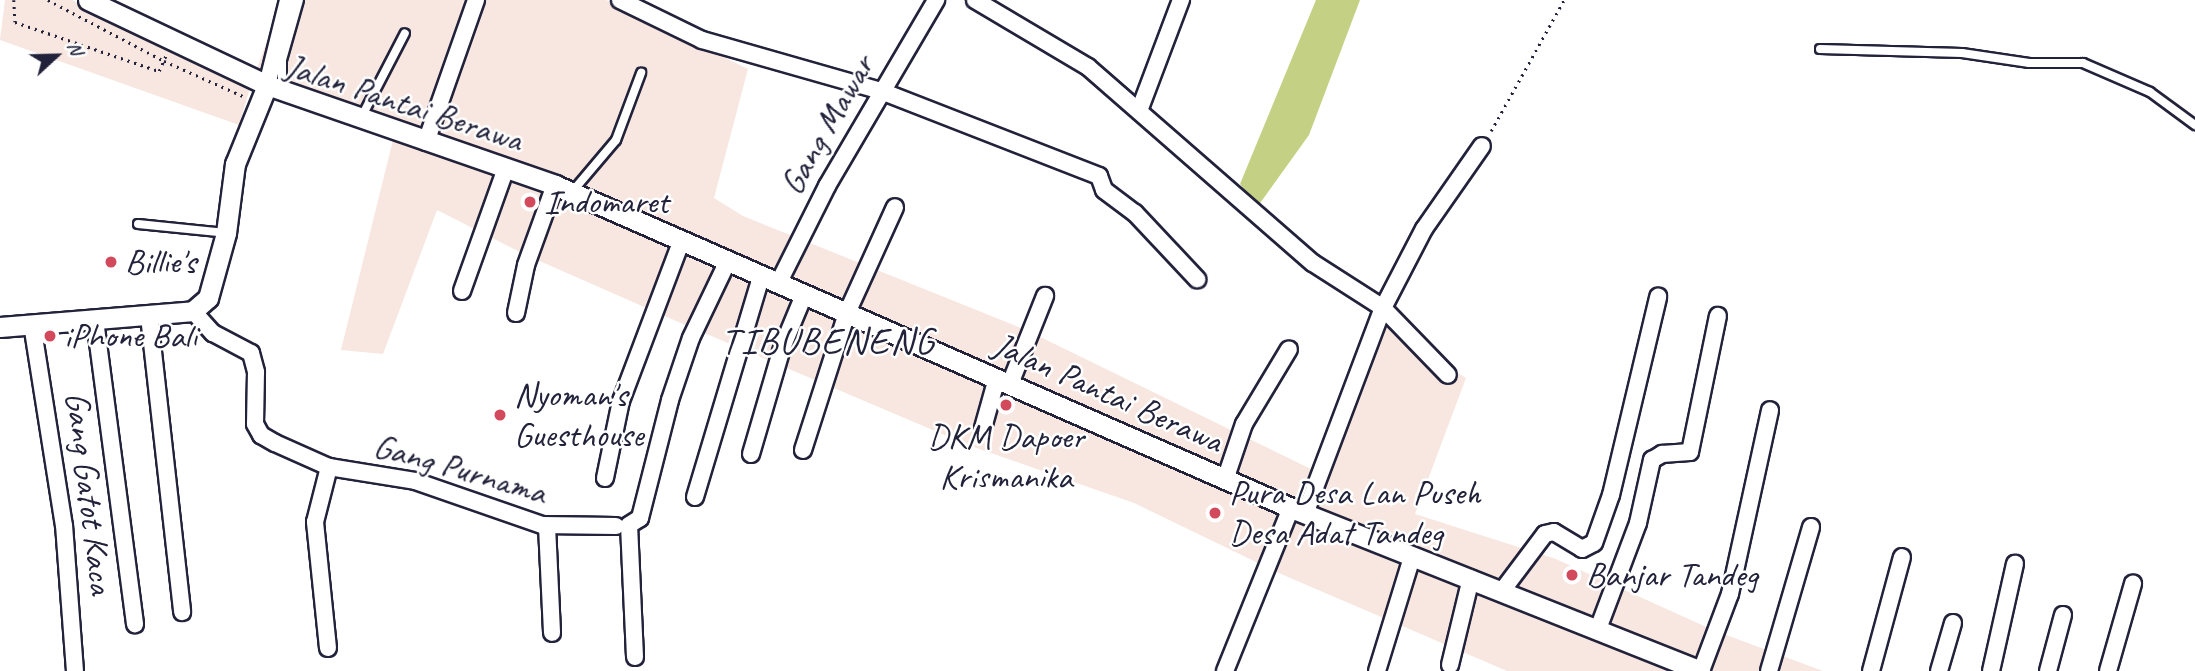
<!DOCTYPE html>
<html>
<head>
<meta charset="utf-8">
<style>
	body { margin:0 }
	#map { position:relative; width:2195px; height:671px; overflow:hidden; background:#fff; font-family:Caveat,sans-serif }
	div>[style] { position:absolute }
	.built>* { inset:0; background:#f7e7e0 }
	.green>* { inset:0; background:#c4d184 }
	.path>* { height:2.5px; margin-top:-1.25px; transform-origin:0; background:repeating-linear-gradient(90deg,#22223b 0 2px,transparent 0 7px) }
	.roads { filter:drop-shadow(2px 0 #22223b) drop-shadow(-2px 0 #22223b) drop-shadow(0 2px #22223b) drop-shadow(0 -2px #22223b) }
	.service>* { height:8px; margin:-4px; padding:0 4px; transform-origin:4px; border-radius:4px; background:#fff }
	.minor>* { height:16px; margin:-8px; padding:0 8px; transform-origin:8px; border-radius:8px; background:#fff }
	.tertiary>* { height:19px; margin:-9.5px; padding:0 9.5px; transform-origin:9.5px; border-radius:9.5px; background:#fff }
	.dots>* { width:19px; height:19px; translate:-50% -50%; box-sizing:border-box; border:4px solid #fff; border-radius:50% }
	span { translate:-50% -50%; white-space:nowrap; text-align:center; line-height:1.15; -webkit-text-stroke:5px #fff; paint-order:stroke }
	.street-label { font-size:35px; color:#22223b }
	.poi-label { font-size:35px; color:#22223b }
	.left { translate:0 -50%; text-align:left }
	.quarter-label { font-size:38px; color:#22223b; letter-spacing:2px }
	.north { position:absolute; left:21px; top:21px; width:70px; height:70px; -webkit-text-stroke:5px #fff; paint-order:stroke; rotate:68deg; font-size:19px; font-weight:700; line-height:28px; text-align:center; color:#22223b }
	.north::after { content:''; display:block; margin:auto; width:24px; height:32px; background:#22223b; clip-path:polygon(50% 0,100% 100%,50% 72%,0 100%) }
</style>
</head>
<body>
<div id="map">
	<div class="built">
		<i style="clip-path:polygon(5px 0,72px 0,250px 87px,282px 0,606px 0,748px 69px,714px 198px,743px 216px,1026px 330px,1315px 471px,1377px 314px,1425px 354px,1466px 378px,1415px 514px,1556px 559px,1713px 630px,1823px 671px,1507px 671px,1281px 574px,1134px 503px,968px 445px,676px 321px,526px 255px,437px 210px,383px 354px,341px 350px,393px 140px,250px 88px,239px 125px,0 40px)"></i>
	</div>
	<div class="green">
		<i style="clip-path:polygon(1316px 0,1360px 0,1309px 135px,1258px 206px,1240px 184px)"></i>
	</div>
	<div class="path">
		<i style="left:14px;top:0;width:22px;rotate:87deg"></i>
		<i style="left:15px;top:22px;width:152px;rotate:18.8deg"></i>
		<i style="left:159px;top:71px;width:17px;rotate:-66deg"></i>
		<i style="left:48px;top:0;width:131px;rotate:27.7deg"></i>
		<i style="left:164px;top:61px;width:86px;rotate:23.9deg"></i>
		<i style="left:1491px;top:131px;width:150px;rotate:-60.9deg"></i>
	</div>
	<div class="roads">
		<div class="service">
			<i style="left:1820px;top:49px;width:142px;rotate:1.6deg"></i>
			<i style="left:1962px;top:53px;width:68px;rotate:8.5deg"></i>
			<i style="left:2029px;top:63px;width:54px"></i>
			<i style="left:2083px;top:63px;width:73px;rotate:23.4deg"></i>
			<i style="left:2150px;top:92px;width:56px;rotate:36.3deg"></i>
			<i style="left:282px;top:88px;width:28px;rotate:-90deg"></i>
			<i style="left:282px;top:60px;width:62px;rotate:-74.2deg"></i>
			<i style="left:362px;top:116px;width:93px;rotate:-62.6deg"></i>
			<i style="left:572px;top:192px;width:68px;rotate:-49.8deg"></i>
			<i style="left:616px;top:140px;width:72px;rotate:-69.5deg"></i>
			<i style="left:138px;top:224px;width:88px;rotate:5.8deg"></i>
		</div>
		<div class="minor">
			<i style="left:620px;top:0;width:91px;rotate:26deg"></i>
			<i style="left:702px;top:40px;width:186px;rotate:15.9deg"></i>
			<i style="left:881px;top:91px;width:234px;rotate:21.3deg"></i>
			<i style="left:1099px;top:176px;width:15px;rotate:70deg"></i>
			<i style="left:1104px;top:190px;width:39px;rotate:37deg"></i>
			<i style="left:1135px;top:213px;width:91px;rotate:46.8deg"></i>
			<i style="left:975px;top:0;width:131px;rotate:30.7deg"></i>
			<i style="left:1088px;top:67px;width:298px;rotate:41.1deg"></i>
			<i style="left:1313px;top:263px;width:83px;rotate:32.7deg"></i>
			<i style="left:1383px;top:308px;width:93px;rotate:45.9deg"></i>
			<i style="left:267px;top:85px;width:88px;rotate:-76.1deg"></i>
			<i style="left:1139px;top:111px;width:119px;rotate:-69.3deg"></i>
			<i style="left:426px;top:142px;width:151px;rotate:-70.6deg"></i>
			<i style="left:778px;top:284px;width:110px;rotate:-63.4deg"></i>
			<i style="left:827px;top:186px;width:216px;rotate:-59.6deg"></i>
			<i style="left:462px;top:291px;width:131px;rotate:-70.3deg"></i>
			<i style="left:193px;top:311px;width:30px;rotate:48deg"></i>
			<i style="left:213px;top:333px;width:43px;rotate:27.8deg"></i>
			<i style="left:251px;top:353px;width:20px;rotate:75deg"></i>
			<i style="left:256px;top:372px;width:52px;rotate:91.1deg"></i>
			<i style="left:255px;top:424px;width:13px;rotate:61deg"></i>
			<i style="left:261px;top:435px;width:16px;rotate:30deg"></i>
			<i style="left:275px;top:443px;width:59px;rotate:24deg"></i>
			<i style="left:329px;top:467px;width:87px;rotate:9.2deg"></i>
			<i style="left:415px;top:481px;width:134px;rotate:19.1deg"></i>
			<i style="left:542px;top:525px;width:74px;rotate:0.8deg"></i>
			<i style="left:516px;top:313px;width:49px;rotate:-78.2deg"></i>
			<i style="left:526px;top:265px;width:85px;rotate:-70.1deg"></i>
			<i style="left:149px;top:316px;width:298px;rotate:83.6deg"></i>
			<i style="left:95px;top:320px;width:307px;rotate:82.5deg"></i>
			<i style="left:32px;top:324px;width:204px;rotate:81deg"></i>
			<i style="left:64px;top:525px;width:146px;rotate:85.7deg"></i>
			<i style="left:1010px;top:384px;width:95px;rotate:-68.3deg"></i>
			<i style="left:983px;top:428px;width:52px;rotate:-74.4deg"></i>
			<i style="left:803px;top:450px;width:144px;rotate:-72.2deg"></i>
			<i style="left:847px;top:313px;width:116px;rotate:-65.6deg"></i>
			<i style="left:751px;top:454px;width:110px;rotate:-73.7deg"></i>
			<i style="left:782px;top:348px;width:57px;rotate:-67.5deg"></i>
			<i style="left:605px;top:478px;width:79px;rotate:-78.3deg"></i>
			<i style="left:621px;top:401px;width:170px;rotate:-69.3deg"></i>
			<i style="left:1225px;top:480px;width:59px;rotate:-71.3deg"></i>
			<i style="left:1244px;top:424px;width:87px;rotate:-59deg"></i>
			<i style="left:695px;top:497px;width:230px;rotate:-73.3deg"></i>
			<i style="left:1305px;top:514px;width:220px;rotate:-69.3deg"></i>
			<i style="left:1383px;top:308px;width:89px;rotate:-62.6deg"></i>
			<i style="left:1424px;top:229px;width:101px;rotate:-55.1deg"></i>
			<i style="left:547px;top:526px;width:107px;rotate:87.3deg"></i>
			<i style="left:1502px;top:591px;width:71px;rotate:-53deg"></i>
			<i style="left:1545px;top:534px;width:9px;rotate:-13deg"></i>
			<i style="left:1554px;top:532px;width:33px;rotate:31deg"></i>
			<i style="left:1582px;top:549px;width:13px;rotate:-27deg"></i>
			<i style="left:1594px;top:543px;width:51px;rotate:-70.5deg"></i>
			<i style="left:1611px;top:495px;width:204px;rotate:-76.6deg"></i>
			<i style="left:1598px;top:629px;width:113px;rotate:-69.3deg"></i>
			<i style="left:1638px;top:523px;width:65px;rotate:-77.5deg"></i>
			<i style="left:1652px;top:460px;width:12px;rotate:-31deg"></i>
			<i style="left:1662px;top:454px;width:28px;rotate:-4deg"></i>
			<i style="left:1690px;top:452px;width:139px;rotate:-78.4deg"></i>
			<i style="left:328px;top:648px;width:127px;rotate:-95.9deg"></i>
			<i style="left:315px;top:522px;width:57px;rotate:-75.7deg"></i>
			<i style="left:635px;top:657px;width:132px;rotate:-92.6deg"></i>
			<i style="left:629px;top:525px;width:13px;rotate:-32deg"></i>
			<i style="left:640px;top:518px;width:122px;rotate:-75.7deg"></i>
			<i style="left:670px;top:400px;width:65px;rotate:-71.3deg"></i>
			<i style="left:691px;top:338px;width:83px;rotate:-64.4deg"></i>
			<i style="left:1450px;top:665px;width:89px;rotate:-76.4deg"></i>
			<i style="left:1225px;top:671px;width:176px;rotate:-68deg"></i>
			<i style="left:1377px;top:671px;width:119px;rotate:-72.9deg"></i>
			<i style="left:1701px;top:671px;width:82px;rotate:-69.4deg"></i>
			<i style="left:1730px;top:594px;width:188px;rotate:-77.7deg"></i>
			<i style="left:1769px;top:671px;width:150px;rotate:-73.7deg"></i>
			<i style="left:1871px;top:671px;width:118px;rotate:-74.8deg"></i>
			<i style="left:1939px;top:671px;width:50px;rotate:-73.7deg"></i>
			<i style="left:1991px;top:671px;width:110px;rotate:-77.4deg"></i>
			<i style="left:2048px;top:671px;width:58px;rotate:-75deg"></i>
			<i style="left:2108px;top:671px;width:91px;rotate:-74deg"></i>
		</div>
		<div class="tertiary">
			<i style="left:88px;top:0;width:198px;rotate:25.4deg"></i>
			<i style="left:267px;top:85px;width:305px;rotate:19.1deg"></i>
			<i style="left:555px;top:185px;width:804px;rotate:23.69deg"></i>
			<i style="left:1291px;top:508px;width:440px;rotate:21.7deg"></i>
			<i style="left:0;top:327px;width:194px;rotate:-4.7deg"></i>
			<i style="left:193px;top:311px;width:20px;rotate:-41deg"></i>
			<i style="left:208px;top:298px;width:67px;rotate:-74.5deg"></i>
			<i style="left:226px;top:233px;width:70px;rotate:-82.6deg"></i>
			<i style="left:235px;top:164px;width:85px;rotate:-67.9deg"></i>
		</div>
	</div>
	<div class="dots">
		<i style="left:530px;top:202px;background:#d1495b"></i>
		<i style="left:111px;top:262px;background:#d1495b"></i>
		<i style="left:50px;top:336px;background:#d1495b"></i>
		<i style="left:1006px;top:405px;background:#d1495b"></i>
		<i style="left:500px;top:415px;background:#d1495b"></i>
		<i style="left:1215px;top:513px;background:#d1495b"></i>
		<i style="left:1572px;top:575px;background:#d1495b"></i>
	</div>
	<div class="street-label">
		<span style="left:404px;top:103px;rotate:18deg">Jalan Pantai Berawa</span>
		<span style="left:827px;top:125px;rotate:-60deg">Gang Mawar</span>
		<span style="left:1108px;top:393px;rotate:24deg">Jalan Pantai Berawa</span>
		<span style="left:460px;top:469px;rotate:16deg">Gang Purnama</span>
		<span style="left:89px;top:493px;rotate:83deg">Gang Gatot Kaca</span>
	</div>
	<div class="poi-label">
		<span class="left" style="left:544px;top:202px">Indomaret</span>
		<span class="left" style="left:125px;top:262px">Billie's</span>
		<span class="left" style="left:64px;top:336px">iPhone Bali</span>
		<span class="left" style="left:514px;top:415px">Nyoman's<br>Guesthouse</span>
		<span style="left:1006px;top:457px">DKM Dapoer<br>Krismanika</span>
		<span class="left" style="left:1229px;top:513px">Pura Desa Lan Puseh<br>Desa Adat Tandeg</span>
		<span class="left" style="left:1586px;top:575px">Banjar Tandeg</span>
	</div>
	<div class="quarter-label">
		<span style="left:828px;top:341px">TIBUBENENG</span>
	</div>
	<div class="north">N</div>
</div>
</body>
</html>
